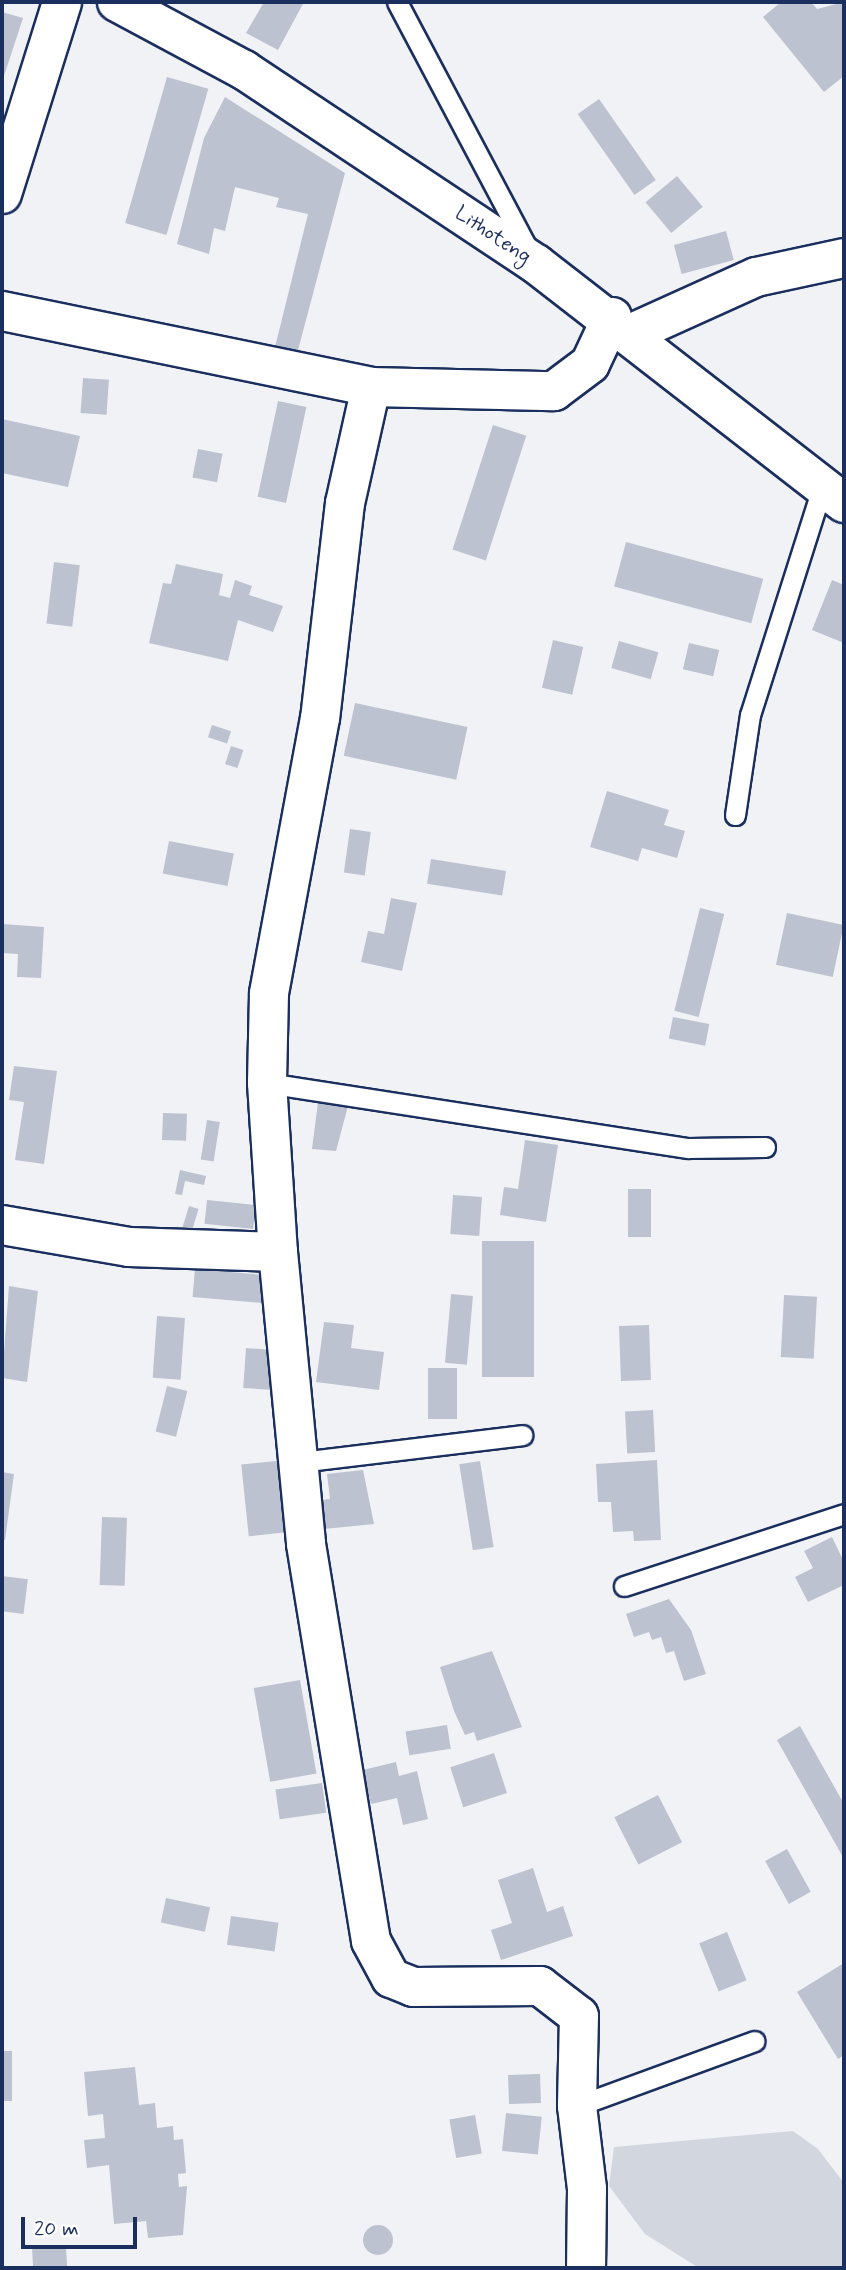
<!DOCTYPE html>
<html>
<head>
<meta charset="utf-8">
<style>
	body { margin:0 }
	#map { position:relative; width:846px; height:2270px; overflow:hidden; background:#f1f2f5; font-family:Mynerve,sans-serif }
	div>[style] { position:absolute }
	.green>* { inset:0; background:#d2d6df }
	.building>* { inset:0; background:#bcc2d0; transform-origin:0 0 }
	.round { border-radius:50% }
	.roads { filter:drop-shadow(2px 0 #1b2f5e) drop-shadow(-2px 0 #1b2f5e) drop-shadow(0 2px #1b2f5e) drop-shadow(0 -2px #1b2f5e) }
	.service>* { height:19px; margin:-9.5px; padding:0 9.5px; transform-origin:9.5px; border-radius:9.5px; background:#fff }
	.minor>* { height:38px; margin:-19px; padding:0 19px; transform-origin:19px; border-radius:19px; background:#fff }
	.tertiary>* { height:38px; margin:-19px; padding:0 19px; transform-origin:19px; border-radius:19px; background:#fff }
	.secondary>* { height:38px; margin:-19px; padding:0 19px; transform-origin:19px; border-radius:19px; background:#fff }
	span { translate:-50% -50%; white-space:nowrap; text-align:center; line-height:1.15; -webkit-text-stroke:5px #fff; paint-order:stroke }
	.street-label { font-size:21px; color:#1b2f5e }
	.frame { position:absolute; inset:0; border:4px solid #1b2f5e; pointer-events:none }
	.scale { position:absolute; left:21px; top:2217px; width:116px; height:32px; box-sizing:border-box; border:4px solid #1b2f5e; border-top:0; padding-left:9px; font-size:21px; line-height:24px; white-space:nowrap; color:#1b2f5e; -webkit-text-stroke:5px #fff; paint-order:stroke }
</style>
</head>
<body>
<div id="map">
	<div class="green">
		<i style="clip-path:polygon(793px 2131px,818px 2149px,844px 2183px,844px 2268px,699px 2268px,645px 2234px,609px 2186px,614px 2147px)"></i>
	</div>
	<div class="building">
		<i style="clip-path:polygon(264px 2px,304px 2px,278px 50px,246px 33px)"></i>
		<i style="clip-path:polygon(781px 2px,811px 2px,817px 9px,844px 2px,844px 76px,824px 92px,763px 17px)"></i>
		<i style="clip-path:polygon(2px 12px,23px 18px,2px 82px)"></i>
		<i style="left:167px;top:77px;width:43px;height:152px;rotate:16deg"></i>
		<i style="clip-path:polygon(225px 97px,345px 173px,297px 354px,275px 347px,308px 214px,276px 207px,279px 198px,235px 187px,225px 231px,214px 228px,209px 254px,177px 244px,204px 138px)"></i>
		<i style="left:599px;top:99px;width:99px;height:26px;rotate:55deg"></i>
		<i style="left:677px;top:176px;width:40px;height:41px;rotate:50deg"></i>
		<i style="left:726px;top:231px;width:30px;height:54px;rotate:75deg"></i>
		<i style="left:83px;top:378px;width:26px;height:35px;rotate:4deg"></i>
		<i style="left:278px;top:401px;width:29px;height:98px;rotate:12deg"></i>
		<i style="clip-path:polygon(2px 419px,80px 436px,68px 487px,2px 473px)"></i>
		<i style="left:493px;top:425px;width:35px;height:131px;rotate:18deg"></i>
		<i style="left:198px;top:449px;width:25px;height:29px;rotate:11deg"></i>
		<i style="left:626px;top:542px;width:142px;height:46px;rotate:15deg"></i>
		<i style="left:54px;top:562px;width:26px;height:62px;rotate:7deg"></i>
		<i style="clip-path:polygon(176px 564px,223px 574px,219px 595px,230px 598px,235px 580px,252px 586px,249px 595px,283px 606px,273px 632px,238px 620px,228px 661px,149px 643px,163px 583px,171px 584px)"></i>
		<i style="clip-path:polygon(832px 580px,844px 585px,844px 643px,812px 630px)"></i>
		<i style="left:553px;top:640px;width:31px;height:49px;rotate:13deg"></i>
		<i style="left:619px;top:641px;width:41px;height:28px;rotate:16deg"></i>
		<i style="left:689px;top:643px;width:31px;height:27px;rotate:13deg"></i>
		<i style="left:355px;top:703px;width:115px;height:54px;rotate:12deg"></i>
		<i style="left:212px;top:725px;width:20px;height:13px;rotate:18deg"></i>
		<i style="left:231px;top:746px;width:13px;height:19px;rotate:18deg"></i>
		<i style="clip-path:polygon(607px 791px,669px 810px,664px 825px,685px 831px,677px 858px,642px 848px,638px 861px,590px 847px)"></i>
		<i style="left:350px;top:829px;width:21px;height:44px;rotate:8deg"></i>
		<i style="left:169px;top:841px;width:66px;height:33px;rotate:11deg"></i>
		<i style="left:431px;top:859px;width:76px;height:25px;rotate:9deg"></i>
		<i style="clip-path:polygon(391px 898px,417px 903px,402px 971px,361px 962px,368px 931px,384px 934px)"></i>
		<i style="left:700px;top:908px;width:25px;height:106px;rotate:14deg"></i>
		<i style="left:787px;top:913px;width:58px;height:53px;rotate:12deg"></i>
		<i style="clip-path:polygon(2px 924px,44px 927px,41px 978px,17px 977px,18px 954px,2px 953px)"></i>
		<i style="left:673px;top:1017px;width:37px;height:22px;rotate:11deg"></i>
		<i style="clip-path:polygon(14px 1066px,57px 1071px,44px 1164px,15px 1160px,24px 1102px,9px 1100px)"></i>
		<i style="clip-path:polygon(318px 1102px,348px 1106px,336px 1151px,312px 1149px)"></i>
		<i style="left:163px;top:1113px;width:24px;height:27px;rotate:2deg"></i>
		<i style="left:207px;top:1120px;width:13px;height:40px;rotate:9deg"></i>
		<i style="clip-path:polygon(525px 1140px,558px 1145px,546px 1222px,500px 1215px,504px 1187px,518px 1189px)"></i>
		<i style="clip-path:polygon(180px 1170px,206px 1176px,204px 1185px,185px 1181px,182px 1195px,175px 1194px)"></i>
		<i style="left:628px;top:1189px;width:23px;height:48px"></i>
		<i style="left:453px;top:1195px;width:29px;height:39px;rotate:4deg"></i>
		<i style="left:207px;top:1200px;width:49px;height:24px;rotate:6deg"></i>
		<i style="left:189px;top:1206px;width:10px;height:23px;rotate:17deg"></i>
		<i style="left:482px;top:1241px;width:52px;height:136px"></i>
		<i style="left:195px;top:1269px;width:73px;height:28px;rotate:5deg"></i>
		<i style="clip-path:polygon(9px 1286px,38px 1291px,27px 1382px,2px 1378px)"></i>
		<i style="left:451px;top:1294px;width:22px;height:69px;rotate:5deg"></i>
		<i style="left:784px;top:1295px;width:33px;height:62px;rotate:3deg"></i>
		<i style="left:157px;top:1316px;width:28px;height:62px;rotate:4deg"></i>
		<i style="clip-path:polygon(324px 1322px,354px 1325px,351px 1348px,384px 1352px,379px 1390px,316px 1382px)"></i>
		<i style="left:649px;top:1325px;width:55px;height:30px;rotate:88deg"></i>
		<i style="left:246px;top:1348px;width:29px;height:40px;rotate:4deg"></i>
		<i style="left:457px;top:1368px;width:51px;height:29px;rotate:90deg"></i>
		<i style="left:167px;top:1386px;width:21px;height:47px;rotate:14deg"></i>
		<i style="left:653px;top:1410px;width:42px;height:28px;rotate:87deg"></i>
		<i style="left:285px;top:1460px;width:72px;height:44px;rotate:84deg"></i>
		<i style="clip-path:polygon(657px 1460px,661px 1540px,634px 1541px,633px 1531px,613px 1532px,611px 1502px,598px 1502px,596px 1464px)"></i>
		<i style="left:480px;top:1461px;width:87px;height:21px;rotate:81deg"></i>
		<i style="clip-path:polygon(363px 1470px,374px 1524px,324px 1529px,320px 1500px,330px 1499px,327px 1474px)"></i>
		<i style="clip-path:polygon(2px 1472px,14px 1474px,5px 1540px,2px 1540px)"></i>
		<i style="left:102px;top:1517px;width:25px;height:68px;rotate:2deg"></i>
		<i style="clip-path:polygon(832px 1537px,844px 1562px,844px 1585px,808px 1602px,795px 1577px,813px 1568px,804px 1551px)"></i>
		<i style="left:2px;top:1576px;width:26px;height:35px;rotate:7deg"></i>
		<i style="clip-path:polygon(669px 1599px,691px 1630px,706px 1674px,684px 1681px,674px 1651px,666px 1653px,661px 1637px,652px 1640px,649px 1632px,634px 1637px,626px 1614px)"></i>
		<i style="clip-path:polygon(492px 1651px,522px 1727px,477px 1741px,474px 1732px,465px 1735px,454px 1711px,440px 1667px)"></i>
		<i style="left:300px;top:1680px;width:95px;height:47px;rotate:80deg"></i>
		<i style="left:447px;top:1725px;width:24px;height:42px;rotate:81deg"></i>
		<i style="clip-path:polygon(800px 1726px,844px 1804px,844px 1859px,777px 1740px)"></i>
		<i style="left:494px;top:1753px;width:42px;height:46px;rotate:72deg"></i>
		<i style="clip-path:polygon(396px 1762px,399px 1776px,417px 1771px,428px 1819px,403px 1825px,397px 1798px,371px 1804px,363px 1770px)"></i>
		<i style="left:322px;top:1783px;width:30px;height:47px;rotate:82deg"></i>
		<i style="left:658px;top:1795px;width:53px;height:49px;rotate:63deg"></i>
		<i style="left:787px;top:1849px;width:49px;height:25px;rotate:61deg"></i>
		<i style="clip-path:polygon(533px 1868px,547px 1912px,563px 1906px,573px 1936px,501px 1960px,491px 1930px,512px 1923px,498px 1880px)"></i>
		<i style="left:166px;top:1898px;width:45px;height:25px;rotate:12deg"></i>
		<i style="left:231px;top:1916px;width:48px;height:29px;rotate:8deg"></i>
		<i style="left:727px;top:1932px;width:52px;height:30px;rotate:68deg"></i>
		<i style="clip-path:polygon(844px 1963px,844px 2055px,838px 2059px,797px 1992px)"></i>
		<i style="left:2px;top:2051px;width:10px;height:50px"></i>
		<i style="clip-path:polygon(135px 2067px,139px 2105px,155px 2103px,157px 2128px,173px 2126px,174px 2140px,183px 2139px,186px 2173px,178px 2174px,179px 2187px,187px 2186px,183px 2235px,148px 2238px,146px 2221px,114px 2224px,109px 2165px,87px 2168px,84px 2140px,105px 2138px,103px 2114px,88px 2116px,84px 2072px)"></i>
		<i style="left:540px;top:2074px;width:29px;height:32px;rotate:88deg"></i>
		<i style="left:506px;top:2113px;width:36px;height:38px;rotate:6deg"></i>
		<i style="left:475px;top:2115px;width:39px;height:26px;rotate:80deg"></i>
		<i class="round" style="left:363px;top:2225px;width:30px;height:30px"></i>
		<i style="left:66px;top:2246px;width:22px;height:34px;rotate:87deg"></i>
	</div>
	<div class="roads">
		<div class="service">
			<i style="left:397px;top:2px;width:282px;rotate:62.1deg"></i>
			<i style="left:735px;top:815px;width:101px;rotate:-81.5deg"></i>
			<i style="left:750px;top:715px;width:238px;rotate:-72.4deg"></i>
			<i style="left:267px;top:1083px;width:426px;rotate:8.8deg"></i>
			<i style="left:688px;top:1148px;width:77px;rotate:-0.7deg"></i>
			<i style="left:300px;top:1462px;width:224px;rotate:-6.9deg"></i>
			<i style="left:624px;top:1586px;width:231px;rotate:-18.1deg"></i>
			<i style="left:577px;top:2106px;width:189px;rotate:-20.1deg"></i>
		</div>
		<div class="minor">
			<i style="left:2px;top:311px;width:377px;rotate:11.6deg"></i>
			<i style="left:371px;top:387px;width:183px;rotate:1.3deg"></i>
			<i style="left:554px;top:391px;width:45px;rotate:-36.9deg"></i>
			<i style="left:590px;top:364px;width:52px;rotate:-64.9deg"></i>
			<i style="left:632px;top:333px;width:136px;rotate:-24.3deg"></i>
			<i style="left:756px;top:277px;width:90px;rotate:-12.2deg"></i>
			<i style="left:371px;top:387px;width:119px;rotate:102.6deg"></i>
			<i style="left:345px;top:503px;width:216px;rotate:96.6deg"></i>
			<i style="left:320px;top:718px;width:281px;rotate:100.5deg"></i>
			<i style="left:269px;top:994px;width:89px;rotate:91.3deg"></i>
			<i style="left:267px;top:1083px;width:169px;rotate:86.3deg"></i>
			<i style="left:278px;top:1252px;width:293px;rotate:84.5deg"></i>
			<i style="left:306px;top:1544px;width:402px;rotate:80.7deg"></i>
			<i style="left:371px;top:1941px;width:42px;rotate:61.6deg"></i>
			<i style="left:391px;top:1978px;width:24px;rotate:22deg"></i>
			<i style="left:413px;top:1987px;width:127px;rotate:-0.5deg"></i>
			<i style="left:540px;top:1986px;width:49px;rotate:37.6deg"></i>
			<i style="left:579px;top:2016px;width:90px;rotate:91.3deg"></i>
			<i style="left:577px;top:2106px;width:84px;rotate:83.1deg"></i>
			<i style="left:587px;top:2189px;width:79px;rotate:90.7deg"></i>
			<i style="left:2px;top:1225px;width:129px;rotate:9.8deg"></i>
			<i style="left:129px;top:1247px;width:149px;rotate:1.9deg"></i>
		</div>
		<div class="tertiary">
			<i style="left:2px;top:194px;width:201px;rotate:-72.6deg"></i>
		</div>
		<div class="secondary">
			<i style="left:117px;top:2px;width:144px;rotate:28.2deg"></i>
			<i style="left:244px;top:70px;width:351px;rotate:33.6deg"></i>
			<i style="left:536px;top:264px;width:390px;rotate:37.8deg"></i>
		</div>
	</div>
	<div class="street-label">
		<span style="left:493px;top:235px;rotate:34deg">Lithoteng</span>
	</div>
	<div class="frame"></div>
	<div class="scale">20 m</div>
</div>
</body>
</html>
